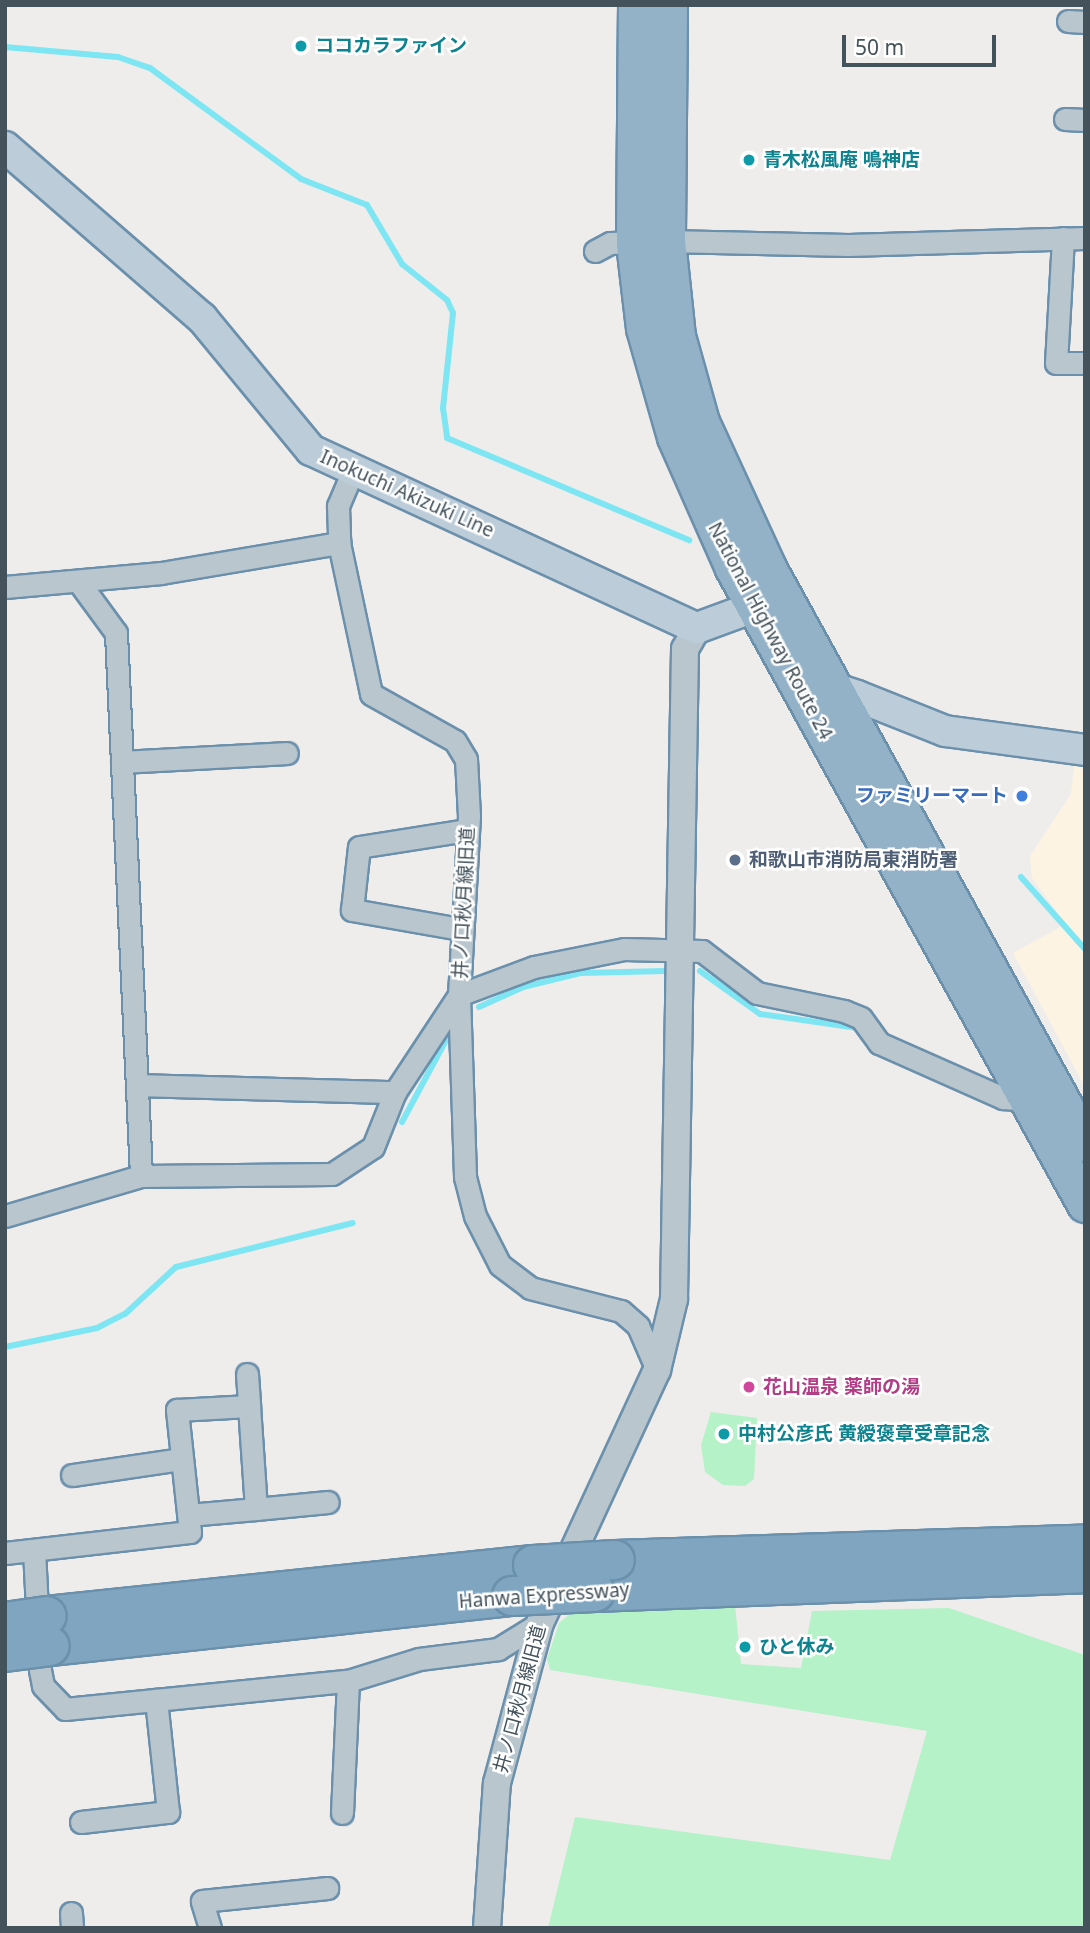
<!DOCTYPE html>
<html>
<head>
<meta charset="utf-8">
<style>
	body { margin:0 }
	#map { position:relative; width:1090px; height:1933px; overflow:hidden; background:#efecec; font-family:"Noto Sans","Noto Sans JP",sans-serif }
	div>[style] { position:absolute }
	.commercial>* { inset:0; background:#fdf3e2 }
	.green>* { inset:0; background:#b5f2c7 }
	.stream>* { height:6px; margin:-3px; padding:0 3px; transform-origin:3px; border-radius:3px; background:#7ee6f3 }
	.roads { filter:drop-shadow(2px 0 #6a90ac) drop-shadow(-2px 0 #6a90ac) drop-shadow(0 2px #6a90ac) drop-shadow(0 -2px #6a90ac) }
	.minor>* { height:21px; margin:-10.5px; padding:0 10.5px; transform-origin:10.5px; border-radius:10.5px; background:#b9c6cd }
	.tertiary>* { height:26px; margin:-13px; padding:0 13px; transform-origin:13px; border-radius:13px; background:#b9c6cd }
	.secondary>* { height:30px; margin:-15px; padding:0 15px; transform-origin:15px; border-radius:15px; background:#bcccd8 }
	.trunk>* { height:35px; margin:-17.5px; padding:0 17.5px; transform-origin:17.5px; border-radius:17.5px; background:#94b2c7 }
	.motorway>* { height:38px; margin:-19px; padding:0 19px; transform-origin:19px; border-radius:19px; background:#7fa5c0 }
	.bridges { filter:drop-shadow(2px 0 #6a90ac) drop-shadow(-2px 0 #6a90ac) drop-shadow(0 2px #6a90ac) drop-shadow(0 -2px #6a90ac) }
	.motorway-bridge>* { height:38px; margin:-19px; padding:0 19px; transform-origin:19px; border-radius:19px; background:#7fa5c0 }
	.dots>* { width:19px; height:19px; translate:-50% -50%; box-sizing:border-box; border:4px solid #fff; border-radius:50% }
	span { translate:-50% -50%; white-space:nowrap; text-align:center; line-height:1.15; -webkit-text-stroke:5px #fff; paint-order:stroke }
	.culture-label { font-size:19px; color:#0d838f; font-weight:700 }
	.left { translate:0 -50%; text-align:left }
	.street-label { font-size:19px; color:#43525b }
	.shop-label { font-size:19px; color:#366cbe; font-weight:700 }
	.right { translate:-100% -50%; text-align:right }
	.service-label { font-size:19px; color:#4e5e75; font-weight:700 }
	.hotel-label { font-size:19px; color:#b23c85; font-weight:700 }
	.frame { position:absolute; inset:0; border:7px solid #43525b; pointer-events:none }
	.scale { position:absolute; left:842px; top:35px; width:154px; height:32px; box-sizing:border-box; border:4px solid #43525b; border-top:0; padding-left:9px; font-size:21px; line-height:24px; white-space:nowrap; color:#43525b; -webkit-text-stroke:5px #fff; paint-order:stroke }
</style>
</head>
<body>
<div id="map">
	<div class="commercial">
		<i style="clip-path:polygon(1075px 759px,1085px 760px,1085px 1087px,1013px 953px,1066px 924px,1032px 878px,1030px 856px,1071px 794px)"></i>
	</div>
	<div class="green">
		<i style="clip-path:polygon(711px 1412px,757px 1418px,754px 1479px,745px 1486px,723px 1485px,705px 1472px,701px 1445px)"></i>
		<i style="clip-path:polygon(735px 1605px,741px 1664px,801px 1668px,812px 1611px,949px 1608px,1085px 1655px,1085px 1928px,548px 1928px,575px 1817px,890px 1860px,927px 1731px,550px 1670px,547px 1659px,559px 1623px,571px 1613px)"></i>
	</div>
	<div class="stream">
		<i style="left:5px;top:47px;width:113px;rotate:5.1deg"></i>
		<i style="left:118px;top:57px;width:34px;rotate:19deg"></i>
		<i style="left:150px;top:68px;width:187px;rotate:36.3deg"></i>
		<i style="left:301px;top:179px;width:71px;rotate:21.5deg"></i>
		<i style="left:367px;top:205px;width:69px;rotate:59.3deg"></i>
		<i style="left:402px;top:264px;width:58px;rotate:38.7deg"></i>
		<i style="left:447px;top:300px;width:14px;rotate:65deg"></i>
		<i style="left:453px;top:313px;width:96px;rotate:96deg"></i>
		<i style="left:443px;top:408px;width:30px;rotate:82deg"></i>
		<i style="left:447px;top:438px;width:263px;rotate:22.9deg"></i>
		<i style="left:1021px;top:877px;width:96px;rotate:48.4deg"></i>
		<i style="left:700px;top:971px;width:74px;rotate:35.6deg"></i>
		<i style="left:760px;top:1014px;width:99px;rotate:8.1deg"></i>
		<i style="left:479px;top:1007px;width:48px;rotate:-24.4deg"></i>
		<i style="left:523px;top:987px;width:60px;rotate:-13.6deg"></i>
		<i style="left:581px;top:973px;width:84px;rotate:-1.4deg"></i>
		<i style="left:402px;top:1122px;width:106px;rotate:-61.7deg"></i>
		<i style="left:5px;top:1347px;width:94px;rotate:-11.7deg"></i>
		<i style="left:97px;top:1328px;width:31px;rotate:-27deg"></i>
		<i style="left:125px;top:1314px;width:69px;rotate:-42.7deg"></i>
		<i style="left:176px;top:1267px;width:182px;rotate:-14deg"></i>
	</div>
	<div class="roads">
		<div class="minor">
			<i style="left:1068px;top:21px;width:17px;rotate:3deg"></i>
			<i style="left:1065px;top:119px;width:20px;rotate:3deg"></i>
			<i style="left:1063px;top:238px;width:125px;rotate:93.2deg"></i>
			<i style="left:1056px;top:363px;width:29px"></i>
			<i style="left:595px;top:251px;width:17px;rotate:-28deg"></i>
			<i style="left:610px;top:243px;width:57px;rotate:-2deg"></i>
			<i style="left:667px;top:241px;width:181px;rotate:1.3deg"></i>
			<i style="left:848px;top:245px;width:237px;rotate:-1.7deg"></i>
			<i style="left:352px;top:473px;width:36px;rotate:113deg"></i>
			<i style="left:338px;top:506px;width:37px;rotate:88deg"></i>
			<i style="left:339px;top:543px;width:154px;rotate:78deg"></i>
			<i style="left:371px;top:694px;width:96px;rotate:29.2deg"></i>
			<i style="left:455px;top:741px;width:21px;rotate:59deg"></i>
			<i style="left:466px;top:759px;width:57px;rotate:87deg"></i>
			<i style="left:469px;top:816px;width:179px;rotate:93.2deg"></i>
			<i style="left:459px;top:995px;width:182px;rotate:88.1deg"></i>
			<i style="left:465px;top:1177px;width:40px;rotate:75.6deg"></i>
			<i style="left:475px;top:1216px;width:55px;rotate:63deg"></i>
			<i style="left:500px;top:1265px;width:38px;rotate:37deg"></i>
			<i style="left:530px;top:1288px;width:94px;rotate:14.2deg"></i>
			<i style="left:621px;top:1311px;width:23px;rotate:41deg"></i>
			<i style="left:638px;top:1326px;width:48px;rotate:66.6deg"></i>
			<i style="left:78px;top:581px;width:64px;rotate:53.8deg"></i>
			<i style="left:116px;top:633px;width:544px;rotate:87.36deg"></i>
			<i style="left:5px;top:587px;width:157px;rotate:-5.1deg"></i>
			<i style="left:161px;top:573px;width:181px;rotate:-9.6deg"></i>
			<i style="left:122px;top:762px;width:165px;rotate:-3.1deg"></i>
			<i style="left:460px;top:929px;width:110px;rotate:-170deg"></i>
			<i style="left:352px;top:910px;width:63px;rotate:-83.7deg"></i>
			<i style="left:359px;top:847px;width:110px;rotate:-8.9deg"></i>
			<i style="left:137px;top:1085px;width:258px;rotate:1.6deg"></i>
			<i style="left:5px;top:1216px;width:142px;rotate:-16.4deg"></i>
			<i style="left:141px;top:1176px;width:191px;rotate:-0.6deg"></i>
			<i style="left:332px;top:1174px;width:49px;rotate:-33.4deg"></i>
			<i style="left:373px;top:1147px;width:59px;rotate:-68.2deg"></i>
			<i style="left:395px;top:1092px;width:116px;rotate:-56.6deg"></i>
			<i style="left:459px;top:995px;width:80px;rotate:-20.5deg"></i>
			<i style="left:534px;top:967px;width:92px;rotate:-11.3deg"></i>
			<i style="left:624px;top:949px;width:78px;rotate:1.5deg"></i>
			<i style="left:702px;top:951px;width:69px;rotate:37.4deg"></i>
			<i style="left:757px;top:993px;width:89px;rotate:11.7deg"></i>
			<i style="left:844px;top:1011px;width:18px;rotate:22deg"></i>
			<i style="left:861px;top:1018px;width:31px;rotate:54deg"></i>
			<i style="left:879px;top:1043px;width:136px;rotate:23.9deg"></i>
			<i style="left:1003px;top:1098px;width:30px;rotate:4deg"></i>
			<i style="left:247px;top:1374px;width:32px;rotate:86deg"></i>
			<i style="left:72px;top:1475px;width:111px;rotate:-8.3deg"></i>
			<i style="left:256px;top:1509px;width:72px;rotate:-5.6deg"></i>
			<i style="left:34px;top:1550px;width:120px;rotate:87.1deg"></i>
			<i style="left:40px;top:1670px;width:16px;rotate:79deg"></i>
			<i style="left:43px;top:1686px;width:32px;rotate:46deg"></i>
			<i style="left:65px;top:1709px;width:284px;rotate:-5.7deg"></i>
			<i style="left:348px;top:1681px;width:74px;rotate:-17.2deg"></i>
			<i style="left:419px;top:1659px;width:80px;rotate:-7.2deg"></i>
			<i style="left:498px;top:1649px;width:49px;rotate:-31.8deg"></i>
			<i style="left:5px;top:1553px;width:186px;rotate:-6.5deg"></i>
			<i style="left:190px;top:1532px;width:123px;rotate:-96.1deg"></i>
			<i style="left:177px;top:1410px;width:72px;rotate:-3.2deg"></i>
			<i style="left:249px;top:1406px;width:103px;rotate:86.1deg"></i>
			<i style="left:256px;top:1509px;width:68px;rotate:175deg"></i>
			<i style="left:342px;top:1813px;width:132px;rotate:-87.4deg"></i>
			<i style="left:81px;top:1822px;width:88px;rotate:-6.6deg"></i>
			<i style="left:168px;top:1812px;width:113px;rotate:-96.1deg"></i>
			<i style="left:71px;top:1913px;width:15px;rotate:86deg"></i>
			<i style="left:210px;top:1928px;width:28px;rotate:-107deg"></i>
			<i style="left:202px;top:1901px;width:126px;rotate:-5.9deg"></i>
		</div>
		<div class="tertiary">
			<i style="left:487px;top:1928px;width:145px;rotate:-86.1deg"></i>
			<i style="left:497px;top:1783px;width:166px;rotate:-75deg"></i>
			<i style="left:540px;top:1623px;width:279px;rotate:-65.2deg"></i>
			<i style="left:657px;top:1370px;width:73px;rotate:-76.5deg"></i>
			<i style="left:674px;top:1299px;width:650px;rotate:-89.03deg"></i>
			<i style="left:685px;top:649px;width:24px;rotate:-60deg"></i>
		</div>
		<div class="secondary">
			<i style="left:5px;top:147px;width:261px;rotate:41deg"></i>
			<i style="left:202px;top:318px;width:171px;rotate:50.5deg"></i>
			<i style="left:311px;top:450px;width:425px;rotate:24.8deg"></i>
			<i style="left:697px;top:628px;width:84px;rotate:-20.2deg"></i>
			<i style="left:822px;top:693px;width:12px;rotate:-24deg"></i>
			<i style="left:833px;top:688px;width:25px;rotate:18deg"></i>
			<i style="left:857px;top:696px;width:95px;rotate:21.7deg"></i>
			<i style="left:945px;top:731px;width:141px;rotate:7.7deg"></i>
		</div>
		<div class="trunk">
			<i style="left:636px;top:5px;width:238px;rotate:90.5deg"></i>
			<i style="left:634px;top:243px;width:86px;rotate:83.3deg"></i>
			<i style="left:644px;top:328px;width:113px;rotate:74.1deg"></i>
			<i style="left:675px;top:437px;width:143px;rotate:66.1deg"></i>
			<i style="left:733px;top:568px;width:727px;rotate:61.04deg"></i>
			<i style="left:669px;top:5px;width:236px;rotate:90.5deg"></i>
			<i style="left:667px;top:241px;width:96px;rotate:84deg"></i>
			<i style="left:677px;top:336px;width:89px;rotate:74.4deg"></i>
			<i style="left:701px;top:422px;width:161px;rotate:65.3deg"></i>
			<i style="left:768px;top:568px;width:657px;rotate:61.13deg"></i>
		</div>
		<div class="motorway">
			<i style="left:615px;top:1560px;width:470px;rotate:-1.9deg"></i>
			<i style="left:595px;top:1592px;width:490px;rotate:-2.2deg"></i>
			<i style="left:47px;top:1616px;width:489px;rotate:-6deg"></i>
			<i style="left:50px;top:1646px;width:465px;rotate:-6.2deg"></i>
		</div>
	</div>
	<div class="bridges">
		<div class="motorway-bridge">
			<i style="left:533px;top:1565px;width:82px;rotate:-3.5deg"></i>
			<i style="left:512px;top:1596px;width:83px;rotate:-2.8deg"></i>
			<i style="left:5px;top:1622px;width:42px;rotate:-8.1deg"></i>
			<i style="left:5px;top:1652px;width:45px;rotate:-7.6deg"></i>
		</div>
	</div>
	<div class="dots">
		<i style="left:301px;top:46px;background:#0f9aa8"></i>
		<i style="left:749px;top:160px;background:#0f9aa8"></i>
		<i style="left:1022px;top:796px;background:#3f7fe0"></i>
		<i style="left:735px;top:860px;background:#5c6f8a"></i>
		<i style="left:749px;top:1387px;background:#d1479c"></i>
		<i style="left:724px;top:1434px;background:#0f9aa8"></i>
		<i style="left:745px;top:1647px;background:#0f9aa8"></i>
	</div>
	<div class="culture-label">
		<span class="left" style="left:315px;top:46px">ココカラファイン</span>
		<span class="left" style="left:763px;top:160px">青木松風庵 鳴神店</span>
		<span class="left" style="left:738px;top:1434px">中村公彦氏 黄綬褒章受章記念</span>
		<span class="left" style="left:759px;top:1647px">ひと休み</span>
	</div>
	<div class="street-label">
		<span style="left:407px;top:494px;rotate:24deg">Inokuchi Akizuki Line</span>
		<span style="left:770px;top:631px;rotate:62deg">National Highway Route 24</span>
		<span style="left:464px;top:903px;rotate:-87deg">井ノ口秋月線旧道</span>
		<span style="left:544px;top:1596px;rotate:-4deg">Hanwa Expressway</span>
		<span style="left:520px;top:1699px;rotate:-75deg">井ノ口秋月線旧道</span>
	</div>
	<div class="shop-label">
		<span class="right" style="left:1008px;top:796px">ファミリーマート</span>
	</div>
	<div class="service-label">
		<span class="left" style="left:749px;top:860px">和歌山市消防局東消防署</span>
	</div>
	<div class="hotel-label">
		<span class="left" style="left:763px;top:1387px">花山温泉 薬師の湯</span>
	</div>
	<div class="frame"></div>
	<div class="scale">50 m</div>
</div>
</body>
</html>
